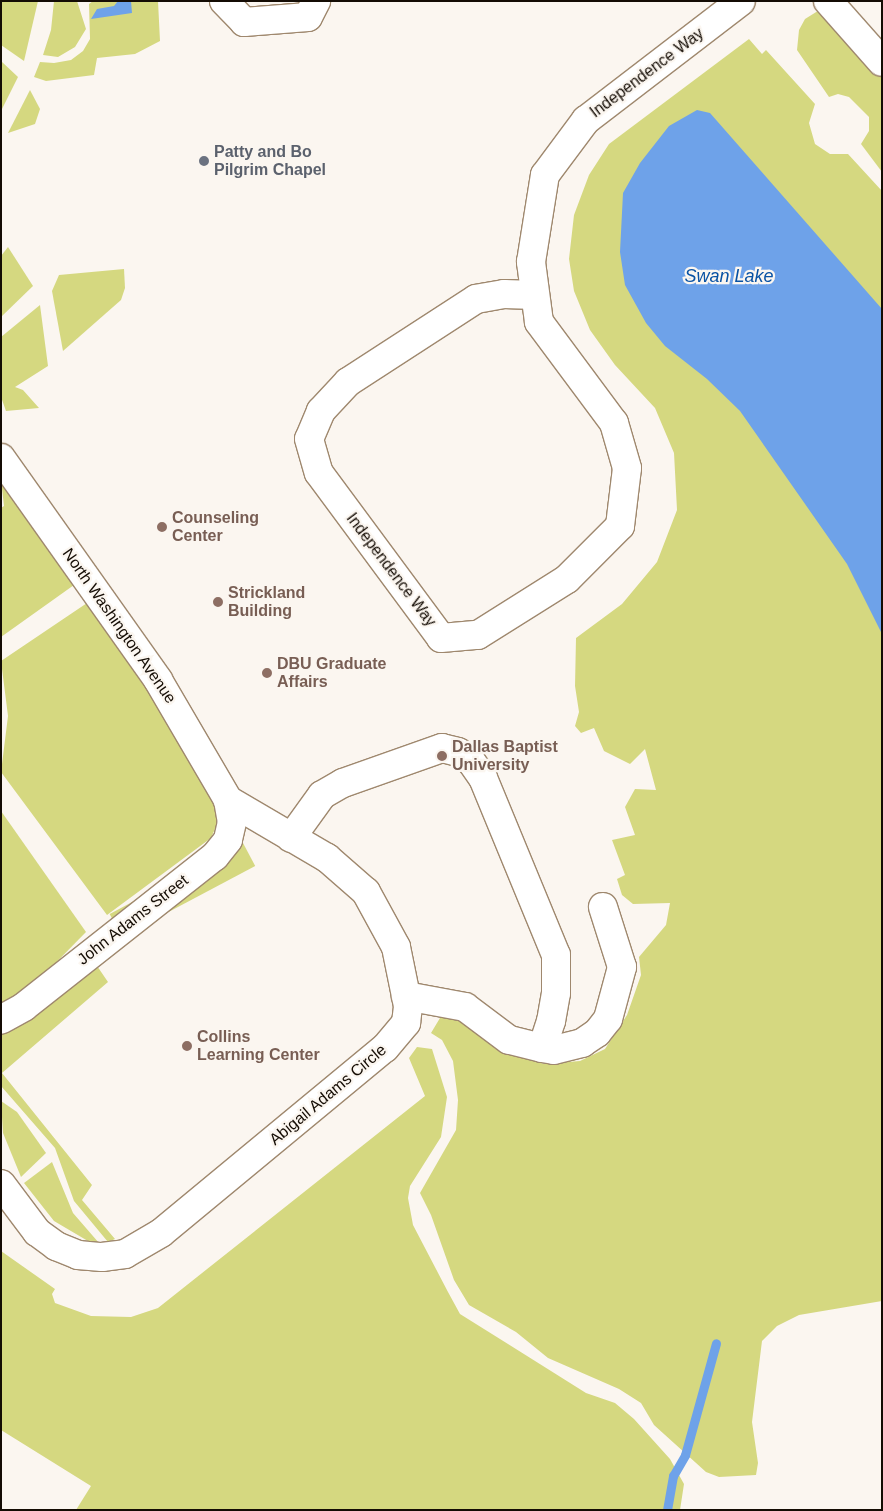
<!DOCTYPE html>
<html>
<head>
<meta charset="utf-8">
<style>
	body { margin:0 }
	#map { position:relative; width:883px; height:1511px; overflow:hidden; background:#fbf6f0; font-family:Arial,sans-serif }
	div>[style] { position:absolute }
	.green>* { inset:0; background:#d5d880; transform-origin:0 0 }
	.water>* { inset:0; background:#6ea2e9 }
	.stream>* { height:9px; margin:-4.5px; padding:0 4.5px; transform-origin:4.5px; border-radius:4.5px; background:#6ea2e9 }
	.roads { filter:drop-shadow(1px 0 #9f886e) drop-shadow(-1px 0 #9f886e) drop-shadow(0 1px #9f886e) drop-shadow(0 -1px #9f886e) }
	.minor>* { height:28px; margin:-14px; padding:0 14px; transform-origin:14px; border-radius:14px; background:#fff }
	.dots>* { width:14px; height:14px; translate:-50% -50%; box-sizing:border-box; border:2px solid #fbf6f0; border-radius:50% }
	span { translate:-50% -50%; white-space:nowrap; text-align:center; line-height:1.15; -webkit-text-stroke:4.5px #fbf6f0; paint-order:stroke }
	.street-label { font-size:16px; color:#140c04 }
	.worship-label { font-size:16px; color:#5b616d; font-weight:700 }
	.left { translate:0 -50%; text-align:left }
	.education-label { font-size:16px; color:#785e54; font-weight:700 }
	.water-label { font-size:18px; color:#0952a4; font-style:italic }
	.frame { position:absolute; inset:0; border:2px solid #140c04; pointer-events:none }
</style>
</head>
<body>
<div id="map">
	<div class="green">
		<i style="clip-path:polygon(1px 1px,38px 1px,24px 61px,1px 45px)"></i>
		<i style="clip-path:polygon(54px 1px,77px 1px,86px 29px,75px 47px,58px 57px,43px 55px,51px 30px)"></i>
		<i style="clip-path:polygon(93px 1px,158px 1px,160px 41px,135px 54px,97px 58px,94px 75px,46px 81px,34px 77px,40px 62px,54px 63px,71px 60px,83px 51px,90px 39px,89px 4px)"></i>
		<i style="clip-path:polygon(821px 9px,882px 76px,882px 172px,861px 144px,869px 131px,869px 117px,849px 97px,838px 94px,829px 97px,797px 50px,799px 30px,805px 19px)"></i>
		<i style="clip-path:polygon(749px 39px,762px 54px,766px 50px,815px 104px,809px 123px,815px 144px,830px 154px,848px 154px,882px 191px,882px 1301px,799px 1315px,777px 1326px,762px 1341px,752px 1422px,758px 1463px,756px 1475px,719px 1477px,706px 1472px,654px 1425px,641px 1403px,619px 1389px,548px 1358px,516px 1332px,469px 1305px,454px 1280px,431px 1215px,420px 1193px,456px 1130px,458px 1100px,453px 1061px,442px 1040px,431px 1033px,443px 1013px,457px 1015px,503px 1050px,544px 1064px,580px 1061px,605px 1049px,627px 1015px,641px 975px,639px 957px,666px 925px,670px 903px,633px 904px,622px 895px,617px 879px,625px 875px,612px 840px,635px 835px,625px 807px,635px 789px,656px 790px,645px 749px,630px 764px,604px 751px,594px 728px,581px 733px,575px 726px,579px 712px,575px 686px,576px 638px,622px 604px,657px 562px,677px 510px,674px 453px,655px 408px,615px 365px,590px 330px,574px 291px,569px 259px,574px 215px,589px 175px,609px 144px)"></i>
		<i style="clip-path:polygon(1px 61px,18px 77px,1px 111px)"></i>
		<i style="clip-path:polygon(30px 90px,40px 109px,35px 124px,8px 133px)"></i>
		<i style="clip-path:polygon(8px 247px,33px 286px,1px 317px,1px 256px)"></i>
		<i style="clip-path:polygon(124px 269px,125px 288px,121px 300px,63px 351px,52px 291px,59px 275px)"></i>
		<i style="clip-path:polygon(40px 305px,48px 366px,15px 387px,23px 390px,39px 408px,6px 411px,1px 397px,1px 337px)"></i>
		<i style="clip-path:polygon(1px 480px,74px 585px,1px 637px,1px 508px,4px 506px)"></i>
		<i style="clip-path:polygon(90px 601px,179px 730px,221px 815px,211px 838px,107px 915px,1px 772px,8px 716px,1px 661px)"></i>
		<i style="clip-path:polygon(1px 811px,86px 932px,34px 985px,1px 1007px)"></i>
		<i style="left:243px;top:843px;width:26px;height:151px;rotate:62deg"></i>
		<i style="clip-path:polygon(93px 960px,108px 982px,2px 1073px,92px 1185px,82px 1200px,115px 1239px,108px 1242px,74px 1201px,55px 1148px,1px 1086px,1px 1027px)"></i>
		<i style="clip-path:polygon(417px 1047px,432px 1049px,447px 1097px,441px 1137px,410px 1186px,408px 1198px,413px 1225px,448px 1292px,460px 1314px,586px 1393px,615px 1403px,634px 1419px,670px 1459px,684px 1484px,680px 1510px,76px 1510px,91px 1486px,1px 1430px,1px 1251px,55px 1289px,52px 1294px,55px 1303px,91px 1316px,131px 1317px,158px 1308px,425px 1096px,409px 1058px)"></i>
		<i style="clip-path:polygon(1px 1101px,17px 1112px,46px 1153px,21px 1177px,3px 1133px)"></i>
		<i style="clip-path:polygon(52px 1162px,73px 1213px,99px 1243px,93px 1244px,54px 1221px,24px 1183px)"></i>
	</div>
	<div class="water">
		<i style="clip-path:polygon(118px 1px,131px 1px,132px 13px,91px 19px,97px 9px,114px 6px)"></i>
		<i style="clip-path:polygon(697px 110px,710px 113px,882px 309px,882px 634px,847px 564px,740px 411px,707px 379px,665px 346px,646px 323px,625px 285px,620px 252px,623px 193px,640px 163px,669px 126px)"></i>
	</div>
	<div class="stream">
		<i style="left:667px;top:1510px;width:35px;rotate:-80deg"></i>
		<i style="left:673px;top:1476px;width:24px;rotate:-60deg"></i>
		<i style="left:685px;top:1455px;width:116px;rotate:-74.5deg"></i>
	</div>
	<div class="roads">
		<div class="minor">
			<i style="left:224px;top:1px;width:29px;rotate:46deg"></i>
			<i style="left:244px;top:22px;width:64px;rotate:-4.5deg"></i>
			<i style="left:308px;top:17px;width:18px;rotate:-63deg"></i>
			<i style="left:828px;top:1px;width:81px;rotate:48.5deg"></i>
			<i style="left:535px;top:295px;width:31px;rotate:-178deg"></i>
			<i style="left:504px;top:294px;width:28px;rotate:170deg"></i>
			<i style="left:476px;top:299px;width:153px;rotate:147deg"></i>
			<i style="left:348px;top:382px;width:40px;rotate:133deg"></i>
			<i style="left:321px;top:411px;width:30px;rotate:113deg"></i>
			<i style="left:309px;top:439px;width:35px;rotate:74deg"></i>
			<i style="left:319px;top:473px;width:205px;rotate:53.5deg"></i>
			<i style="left:441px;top:638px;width:37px;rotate:-5deg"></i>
			<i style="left:478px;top:635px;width:105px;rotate:-32.2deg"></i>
			<i style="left:567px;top:579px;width:75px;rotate:-45deg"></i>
			<i style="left:620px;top:526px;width:58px;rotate:-83.1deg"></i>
			<i style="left:627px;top:468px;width:47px;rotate:-106.1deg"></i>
			<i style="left:614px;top:423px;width:126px;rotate:-126.6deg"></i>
			<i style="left:539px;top:322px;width:61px;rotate:-97.6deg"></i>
			<i style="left:531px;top:262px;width:88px;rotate:-80.9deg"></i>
			<i style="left:545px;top:175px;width:69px;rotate:-53.3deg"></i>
			<i style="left:586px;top:120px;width:195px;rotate:-37.5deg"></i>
			<i style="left:1px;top:458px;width:272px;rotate:54.7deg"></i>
			<i style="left:158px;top:680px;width:139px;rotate:59.7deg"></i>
			<i style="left:228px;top:800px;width:22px;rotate:80deg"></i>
			<i style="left:232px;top:822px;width:18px;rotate:103deg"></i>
			<i style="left:228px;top:840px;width:21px;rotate:129deg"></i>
			<i style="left:215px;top:856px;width:243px;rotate:141.7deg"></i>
			<i style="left:24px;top:1007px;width:26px;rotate:151deg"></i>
			<i style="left:291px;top:838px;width:53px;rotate:-54.2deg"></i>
			<i style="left:322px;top:795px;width:24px;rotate:-30deg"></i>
			<i style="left:343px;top:783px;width:105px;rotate:-19.5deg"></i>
			<i style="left:442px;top:748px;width:16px;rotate:14deg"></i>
			<i style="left:458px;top:752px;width:16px;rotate:35deg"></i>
			<i style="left:471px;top:761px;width:21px;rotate:55deg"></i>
			<i style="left:483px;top:778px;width:191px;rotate:67.6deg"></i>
			<i style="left:556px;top:955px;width:38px;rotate:90deg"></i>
			<i style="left:556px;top:993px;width:28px;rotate:100deg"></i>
			<i style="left:551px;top:1021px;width:28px;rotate:108deg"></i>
			<i style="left:542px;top:1048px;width:34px;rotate:-166deg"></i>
			<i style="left:509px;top:1040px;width:55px;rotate:-143.1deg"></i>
			<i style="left:465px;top:1007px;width:60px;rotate:-169.4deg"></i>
			<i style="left:542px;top:1048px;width:12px;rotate:9deg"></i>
			<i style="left:554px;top:1050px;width:29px;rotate:-14deg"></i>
			<i style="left:582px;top:1043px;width:18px;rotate:-34deg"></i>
			<i style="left:597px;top:1033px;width:18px;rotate:-52deg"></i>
			<i style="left:608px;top:1019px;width:54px;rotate:-74.9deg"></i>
			<i style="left:622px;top:967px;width:63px;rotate:-107.6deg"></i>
			<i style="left:1px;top:1184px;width:60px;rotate:53.1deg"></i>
			<i style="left:37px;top:1232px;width:24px;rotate:36deg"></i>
			<i style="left:56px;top:1246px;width:24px;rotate:22deg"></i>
			<i style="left:78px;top:1255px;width:24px;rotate:5deg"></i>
			<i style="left:102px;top:1257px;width:23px;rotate:-7deg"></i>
			<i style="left:125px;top:1254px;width:42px;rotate:-30.3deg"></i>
			<i style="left:161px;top:1233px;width:291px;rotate:-39.6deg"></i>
			<i style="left:385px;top:1048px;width:33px;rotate:-50deg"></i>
			<i style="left:406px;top:1023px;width:17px;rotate:-83deg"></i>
			<i style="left:408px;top:1006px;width:60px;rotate:-101.5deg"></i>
			<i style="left:396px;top:947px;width:63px;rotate:-118.6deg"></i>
			<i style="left:366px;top:892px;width:52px;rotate:-138.9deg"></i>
			<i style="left:327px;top:858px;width:115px;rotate:-149.6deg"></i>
		</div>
	</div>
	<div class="dots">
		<i style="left:204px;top:161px;background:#6b7280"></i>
		<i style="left:162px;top:527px;background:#8d6e63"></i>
		<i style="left:218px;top:602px;background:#8d6e63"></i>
		<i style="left:267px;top:673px;background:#8d6e63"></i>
		<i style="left:442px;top:756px;background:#8d6e63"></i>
		<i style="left:187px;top:1046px;background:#8d6e63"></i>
	</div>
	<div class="street-label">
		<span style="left:647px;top:73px;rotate:-37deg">Independence Way</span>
		<span style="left:391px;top:570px;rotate:53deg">Independence Way</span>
		<span style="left:119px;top:626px;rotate:55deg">North Washington Avenue</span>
		<span style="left:133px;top:920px;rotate:-38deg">John Adams Street</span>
		<span style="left:328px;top:1095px;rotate:-40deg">Abigail Adams Circle</span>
	</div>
	<div class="worship-label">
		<span class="left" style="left:214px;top:161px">Patty and Bo<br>Pilgrim Chapel</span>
	</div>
	<div class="education-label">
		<span class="left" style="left:172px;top:527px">Counseling<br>Center</span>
		<span class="left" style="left:228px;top:602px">Strickland<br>Building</span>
		<span class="left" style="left:277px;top:673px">DBU Graduate<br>Affairs</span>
		<span class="left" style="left:452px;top:756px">Dallas Baptist<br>University</span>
		<span class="left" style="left:197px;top:1046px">Collins<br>Learning Center</span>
	</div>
	<div class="water-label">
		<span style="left:729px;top:276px">Swan Lake</span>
	</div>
	<div class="frame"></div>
</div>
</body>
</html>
